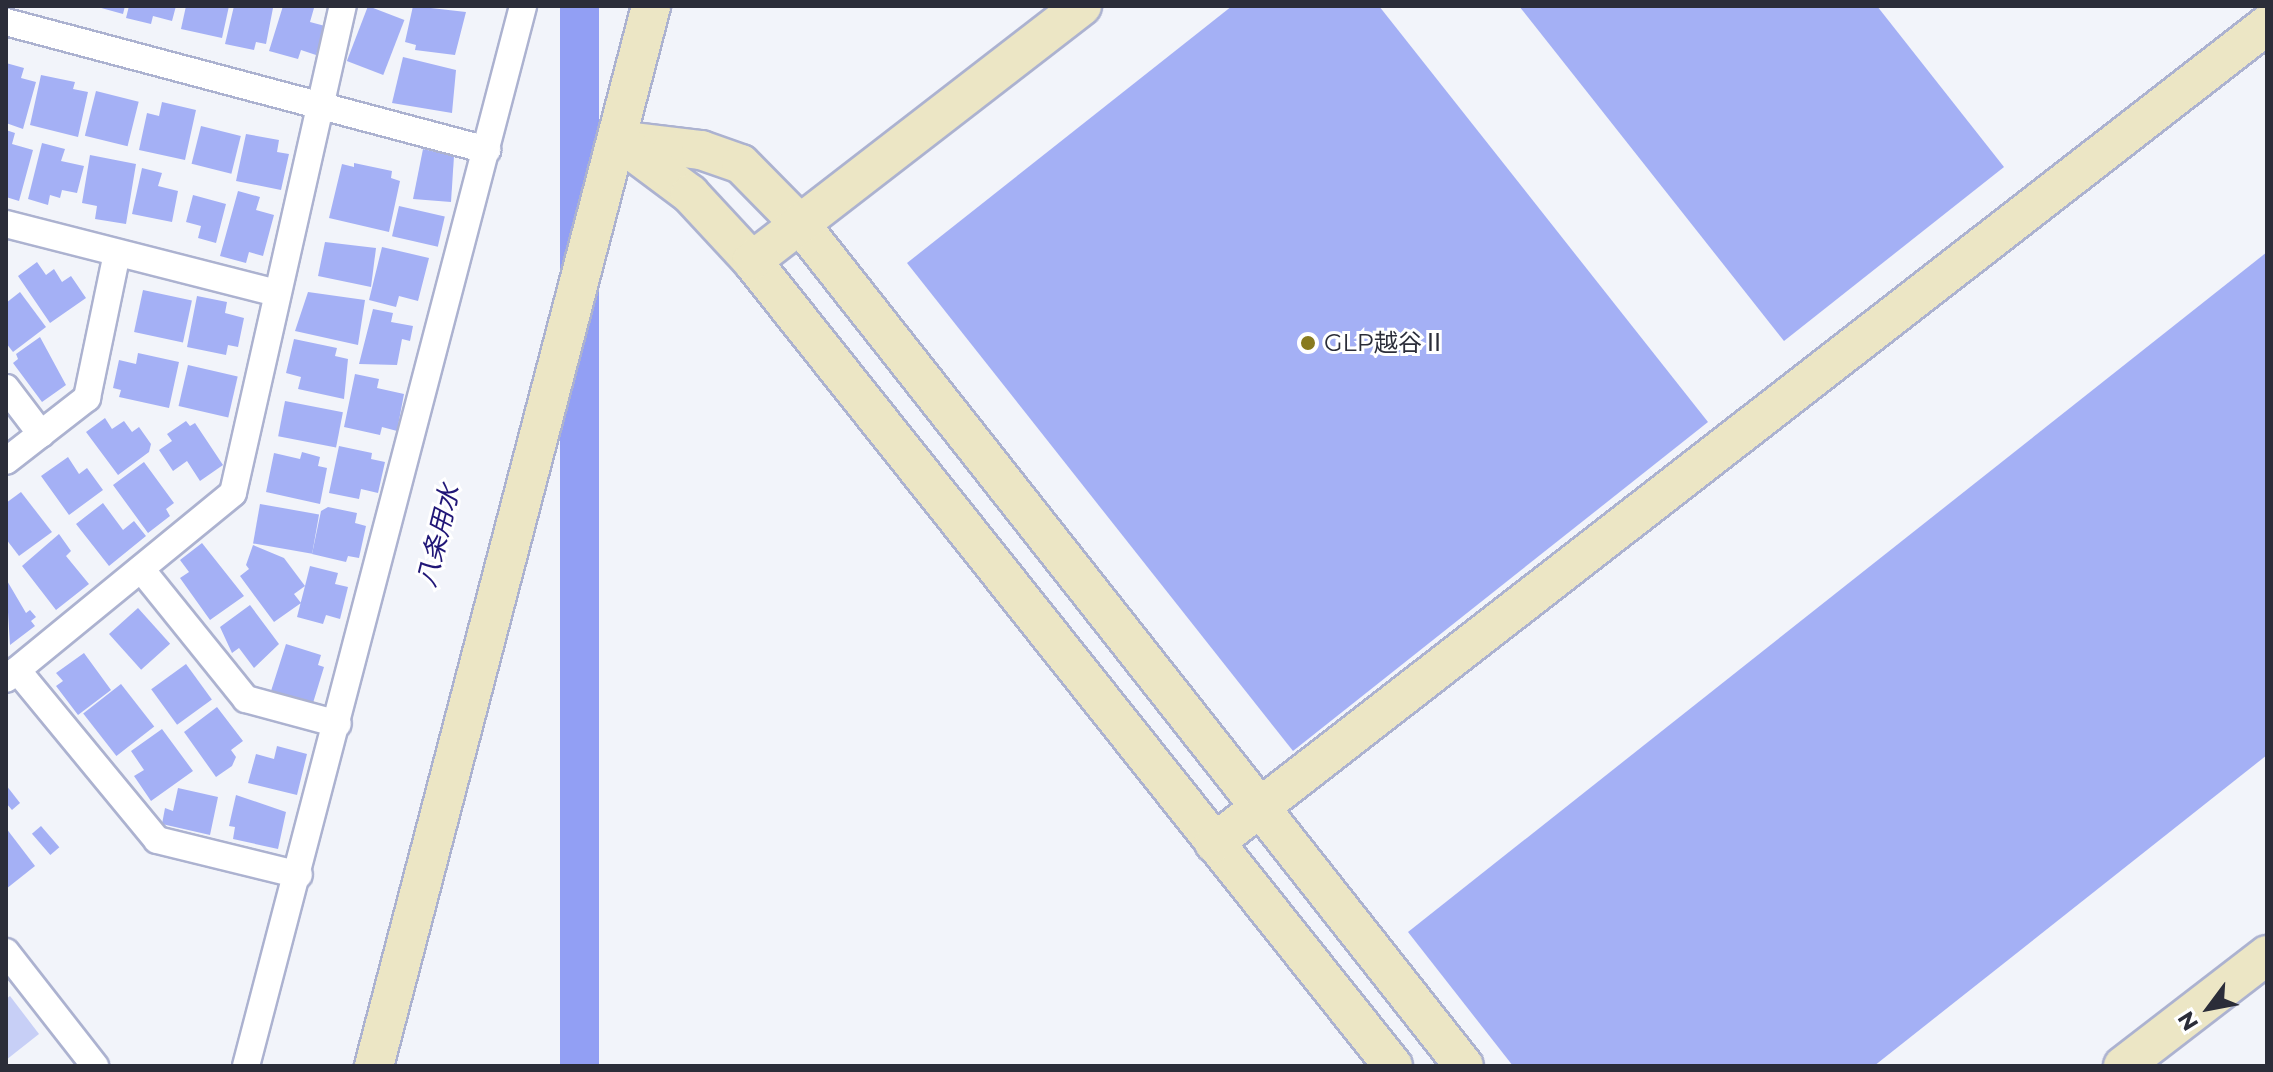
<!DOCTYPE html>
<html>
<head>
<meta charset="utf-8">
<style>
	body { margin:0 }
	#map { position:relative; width:2273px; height:1072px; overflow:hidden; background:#f2f4fa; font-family:Montserrat,"Noto Sans JP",sans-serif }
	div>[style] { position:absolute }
	.green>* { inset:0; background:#c7cff6 }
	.water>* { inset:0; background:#929ff4; transform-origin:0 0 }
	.building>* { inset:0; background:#a4b0f5; transform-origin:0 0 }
	.roads { filter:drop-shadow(2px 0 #acb2d0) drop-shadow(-2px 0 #acb2d0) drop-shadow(0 2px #acb2d0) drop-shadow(0 -2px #acb2d0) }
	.street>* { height:26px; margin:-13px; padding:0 13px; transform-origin:13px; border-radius:13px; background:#fff }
	.secondary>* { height:38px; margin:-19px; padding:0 19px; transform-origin:19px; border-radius:19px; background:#ece6c5 }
	.dots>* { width:22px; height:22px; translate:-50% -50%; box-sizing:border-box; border:4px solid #fff; border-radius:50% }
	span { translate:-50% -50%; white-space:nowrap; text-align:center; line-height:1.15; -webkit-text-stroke:6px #fff; paint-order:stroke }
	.poi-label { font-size:24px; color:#2b2d39 }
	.left { translate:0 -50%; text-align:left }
	.water-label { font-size:26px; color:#201677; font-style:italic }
	.frame { position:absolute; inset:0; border:8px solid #2b2d39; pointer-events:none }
	.north { position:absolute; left:2169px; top:968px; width:80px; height:80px; -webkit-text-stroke:6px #fff; paint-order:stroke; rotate:238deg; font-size:22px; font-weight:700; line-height:32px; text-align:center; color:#2b2d39 }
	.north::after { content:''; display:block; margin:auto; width:28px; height:36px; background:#2b2d39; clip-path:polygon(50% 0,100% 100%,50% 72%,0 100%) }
</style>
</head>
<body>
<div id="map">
	<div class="green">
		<i style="clip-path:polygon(10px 996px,39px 1034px,6px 1060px,6px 999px)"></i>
	</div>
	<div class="water">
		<i style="left:560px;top:6px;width:39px;height:1094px"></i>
	</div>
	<div class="building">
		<i style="clip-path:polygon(94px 6px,125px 6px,123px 14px)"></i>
		<i style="clip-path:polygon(129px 6px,176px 6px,172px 21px,153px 16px,151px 24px,126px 18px)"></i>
		<i style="clip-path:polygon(186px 6px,229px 6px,222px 38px,181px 29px)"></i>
		<i style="clip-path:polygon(234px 6px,273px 8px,266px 44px,256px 42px,254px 50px,225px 44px)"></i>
		<i style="clip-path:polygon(283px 6px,314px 8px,310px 22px,325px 26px,316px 55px,301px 50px,298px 59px,269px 51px)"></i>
		<i style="left:368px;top:6px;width:39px;height:59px;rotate:21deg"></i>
		<i style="clip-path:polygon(413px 6px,466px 12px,455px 55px,415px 50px,416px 45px,405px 42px)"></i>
		<i style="clip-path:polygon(1232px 6px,1379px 6px,1708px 422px,1293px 751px,907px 263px)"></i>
		<i style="clip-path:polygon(1519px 6px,1877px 6px,2004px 167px,1784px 341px)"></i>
		<i style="clip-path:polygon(403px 57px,456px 70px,452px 113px,392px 103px)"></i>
		<i style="clip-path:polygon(6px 63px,24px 68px,21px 78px,36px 82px,23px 129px,6px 123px)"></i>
		<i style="clip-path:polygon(41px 75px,75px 82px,73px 89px,88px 92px,78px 137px,30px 125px)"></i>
		<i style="left:96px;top:91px;width:44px;height:46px;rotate:14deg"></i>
		<i style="clip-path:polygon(162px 102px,196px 110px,185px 160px,139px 150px,147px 113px,159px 116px)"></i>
		<i style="left:201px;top:126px;width:41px;height:39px;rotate:14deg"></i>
		<i style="clip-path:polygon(6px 130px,15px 133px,12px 144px,33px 150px,19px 201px,6px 197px)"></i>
		<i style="clip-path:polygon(246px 134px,279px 140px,277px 152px,289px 154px,281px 190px,236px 181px)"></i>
		<i style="clip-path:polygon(42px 143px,65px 149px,61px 161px,84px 166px,77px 193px,62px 190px,60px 198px,50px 195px,48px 205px,28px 199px)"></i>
		<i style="clip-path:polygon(423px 149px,454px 156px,451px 202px,413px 199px)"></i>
		<i style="clip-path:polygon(90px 155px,136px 164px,126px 224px,95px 219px,97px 206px,82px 203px)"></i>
		<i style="clip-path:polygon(354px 163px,392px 171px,391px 178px,400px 181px,389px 232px,329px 218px,342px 164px,354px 167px)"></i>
		<i style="clip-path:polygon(142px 168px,162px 173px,158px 186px,178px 191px,172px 222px,132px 214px)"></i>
		<i style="clip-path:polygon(238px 191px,260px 197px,256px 210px,274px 215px,263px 256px,249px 252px,246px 263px,220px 256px)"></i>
		<i style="clip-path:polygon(193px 195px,226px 204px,216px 243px,198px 238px,201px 226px,186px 222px)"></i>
		<i style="left:399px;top:206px;width:47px;height:31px;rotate:13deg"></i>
		<i style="clip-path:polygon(325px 242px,376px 248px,371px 287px,318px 276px)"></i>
		<i style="clip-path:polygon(382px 247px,429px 258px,418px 301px,399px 296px,396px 307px,369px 300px)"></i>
		<i style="clip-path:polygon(2267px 252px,2267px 755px,1874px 1066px,1513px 1066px,1408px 932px)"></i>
		<i style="clip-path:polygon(37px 262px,46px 275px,54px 269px,62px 282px,71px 276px,86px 298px,50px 323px,18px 276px)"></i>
		<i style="left:143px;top:290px;width:50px;height:43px;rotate:12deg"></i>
		<i style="clip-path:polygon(20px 292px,46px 327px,13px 352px,6px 343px,6px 303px)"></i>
		<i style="clip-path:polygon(308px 292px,365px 300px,358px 345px,295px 331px)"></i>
		<i style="clip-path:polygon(197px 296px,227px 302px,225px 313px,244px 318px,238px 347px,228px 345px,226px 355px,187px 347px)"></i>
		<i style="clip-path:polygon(373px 309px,393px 313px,391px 322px,413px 326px,410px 341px,402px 339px,397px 365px,359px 364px)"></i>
		<i style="clip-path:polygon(40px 337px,66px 385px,42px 402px,13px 363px,18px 359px,16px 354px)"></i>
		<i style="clip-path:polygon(294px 339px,337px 348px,335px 356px,348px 359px,344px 399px,298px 389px,301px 377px,286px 373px)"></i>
		<i style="clip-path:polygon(138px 353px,179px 362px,169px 408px,119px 397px,121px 390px,113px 388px,119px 360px,136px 364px)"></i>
		<i style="left:188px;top:365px;width:51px;height:42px;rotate:13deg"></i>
		<i style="clip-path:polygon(355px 374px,379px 379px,377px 388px,404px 394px,397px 431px,382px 427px,380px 435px,344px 427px)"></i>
		<i style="left:285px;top:401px;width:59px;height:36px;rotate:11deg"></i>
		<i style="clip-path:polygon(105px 418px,112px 429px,124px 421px,132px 432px,139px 427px,151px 444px,149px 452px,118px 475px,86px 432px)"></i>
		<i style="clip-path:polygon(186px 421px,190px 426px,195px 423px,223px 465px,200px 481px,187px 461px,173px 471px,159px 450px,172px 441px,167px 434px)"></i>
		<i style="clip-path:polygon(339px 446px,372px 453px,371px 459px,385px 462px,378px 493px,361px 489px,359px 499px,329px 493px)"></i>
		<i style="clip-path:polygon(302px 452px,320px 457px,318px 466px,327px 468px,320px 504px,266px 492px,274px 453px,300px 459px)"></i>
		<i style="clip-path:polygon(68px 457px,79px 474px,87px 468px,103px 490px,69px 515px,41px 476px)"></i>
		<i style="clip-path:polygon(144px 462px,174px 503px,166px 509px,170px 516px,148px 533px,113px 485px)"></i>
		<i style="clip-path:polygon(21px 492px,52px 532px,19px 556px,6px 539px,6px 503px)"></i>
		<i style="clip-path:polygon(103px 503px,123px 530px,134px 521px,146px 536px,109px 566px,76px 524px)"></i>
		<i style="left:260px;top:504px;width:60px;height:40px;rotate:10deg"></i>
		<i style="clip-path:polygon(328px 507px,357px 513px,355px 523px,366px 526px,359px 558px,348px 556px,346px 562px,312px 554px,321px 511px)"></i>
		<i style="clip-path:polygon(59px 534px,71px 551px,66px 556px,89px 584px,56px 610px,22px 566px)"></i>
		<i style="clip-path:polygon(202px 543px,244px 596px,210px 620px,180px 578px,189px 572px,180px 560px)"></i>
		<i style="clip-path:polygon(253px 545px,284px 558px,305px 586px,310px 566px,338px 573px,335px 584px,348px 587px,340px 619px,326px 615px,323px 624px,297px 617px,305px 586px,294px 594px,301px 603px,274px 622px,240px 576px,249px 569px,246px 565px)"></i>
		<i style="clip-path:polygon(6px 579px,26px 613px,30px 610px,36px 617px,31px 621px,35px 626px,10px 645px)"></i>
		<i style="clip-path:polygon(250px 605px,279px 644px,254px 668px,239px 648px,232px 653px,220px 627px)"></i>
		<i style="left:138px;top:608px;width:48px;height:39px;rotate:48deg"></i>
		<i style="clip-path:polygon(286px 644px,321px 655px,318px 665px,324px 667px,313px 703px,271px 691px)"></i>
		<i style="clip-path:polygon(84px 653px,111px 690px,78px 715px,56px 686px,63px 681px,56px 673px)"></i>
		<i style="left:186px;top:664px;width:44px;height:43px;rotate:54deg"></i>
		<i style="left:121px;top:684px;width:54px;height:48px;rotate:52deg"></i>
		<i style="clip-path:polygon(217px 707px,243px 741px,231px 750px,236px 757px,232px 766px,216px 777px,184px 732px)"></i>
		<i style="clip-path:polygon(162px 729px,193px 771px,151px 801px,134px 776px,144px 770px,131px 751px)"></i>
		<i style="clip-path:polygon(277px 746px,307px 754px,297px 795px,248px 783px,256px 754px,274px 759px)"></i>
		<i style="clip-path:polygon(6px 785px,20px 803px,12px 810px,6px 803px)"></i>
		<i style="clip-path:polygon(178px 788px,218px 797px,210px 835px,162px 824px,165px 808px,173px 811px)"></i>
		<i style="clip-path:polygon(236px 795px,286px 812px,278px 849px,233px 839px,235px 827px,229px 826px)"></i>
		<i style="left:41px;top:826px;width:28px;height:12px;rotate:49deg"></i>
		<i style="clip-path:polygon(6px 828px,35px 866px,6px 889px)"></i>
	</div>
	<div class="roads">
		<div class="street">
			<i style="left:6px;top:22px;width:498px;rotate:14.9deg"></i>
			<i style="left:6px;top:224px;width:280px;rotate:14.3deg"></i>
			<i style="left:6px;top:388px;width:58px;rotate:52.7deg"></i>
			<i style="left:6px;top:461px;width:103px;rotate:-37.9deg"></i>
			<i style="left:87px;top:398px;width:148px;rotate:-78.3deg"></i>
			<i style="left:141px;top:569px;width:167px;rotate:51.1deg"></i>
			<i style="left:246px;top:699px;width:95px;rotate:15.2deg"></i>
			<i style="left:17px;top:670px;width:220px;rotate:50.5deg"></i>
			<i style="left:157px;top:840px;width:146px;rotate:13.8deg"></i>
			<i style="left:6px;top:679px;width:293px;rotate:-39.3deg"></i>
			<i style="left:233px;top:493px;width:499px;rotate:-77.3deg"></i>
			<i style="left:6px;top:952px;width:145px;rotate:52deg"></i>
			<i style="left:246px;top:1066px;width:1096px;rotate:-75.35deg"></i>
		</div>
		<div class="secondary">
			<i style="left:618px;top:140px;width:84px;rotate:6.9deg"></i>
			<i style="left:701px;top:150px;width:42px;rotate:19.3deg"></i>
			<i style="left:741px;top:164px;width:84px;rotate:45.5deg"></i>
			<i style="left:800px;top:224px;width:1072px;rotate:51.74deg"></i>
			<i style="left:619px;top:141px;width:89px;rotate:36.7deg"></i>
			<i style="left:690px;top:194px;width:91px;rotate:47.2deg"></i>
			<i style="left:752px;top:261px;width:1029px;rotate:51.47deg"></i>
			<i style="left:752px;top:261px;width:417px;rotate:-37.7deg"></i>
			<i style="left:1214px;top:843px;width:1333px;rotate:-37.84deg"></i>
			<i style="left:374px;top:1066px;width:1096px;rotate:-75.35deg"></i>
			<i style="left:2123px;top:1066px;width:182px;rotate:-37.6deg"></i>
		</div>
	</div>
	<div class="dots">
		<i style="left:1308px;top:343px;background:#887a1f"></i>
	</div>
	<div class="poi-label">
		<span class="left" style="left:1324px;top:343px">GLP越谷Ⅱ</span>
	</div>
	<div class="water-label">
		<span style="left:439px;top:536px;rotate:-76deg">八条用水</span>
	</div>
	<div class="frame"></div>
	<div class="north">N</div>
</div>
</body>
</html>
